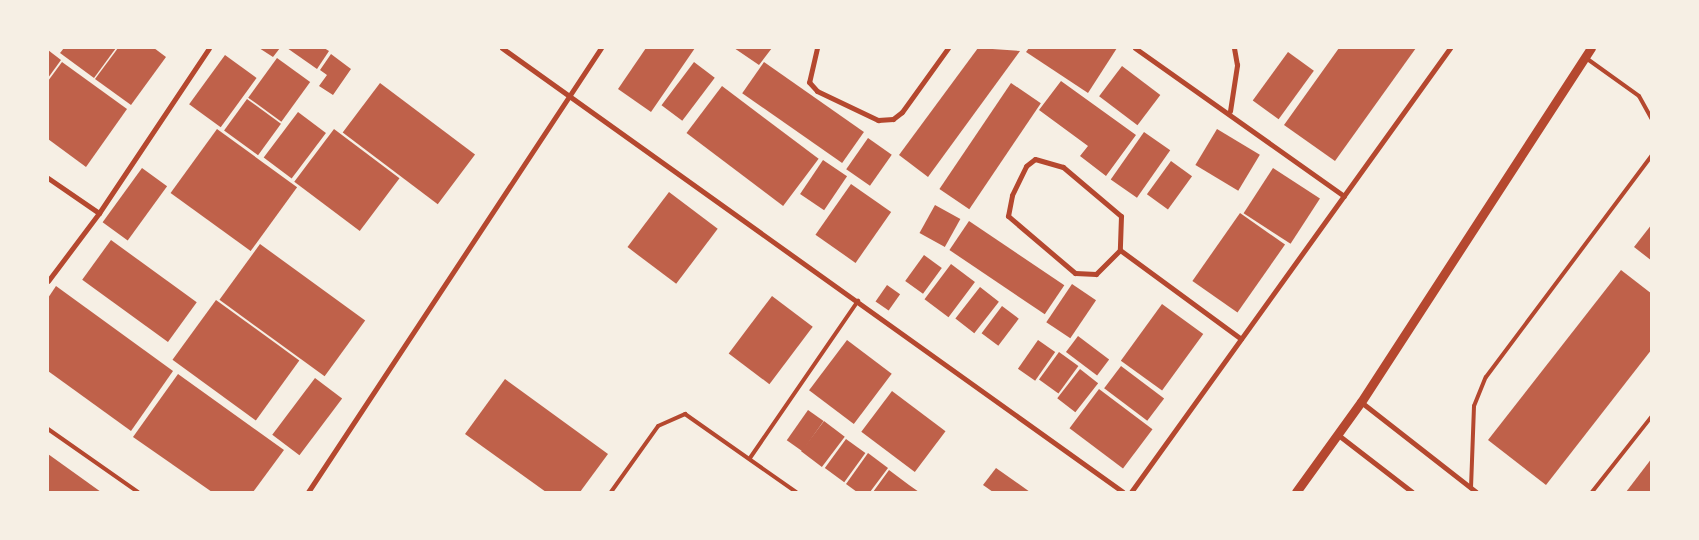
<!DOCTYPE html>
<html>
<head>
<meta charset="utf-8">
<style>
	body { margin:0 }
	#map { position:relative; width:1699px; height:540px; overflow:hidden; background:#f6efe4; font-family:Barlow,sans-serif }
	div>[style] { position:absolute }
	.building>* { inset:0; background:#bf614a; transform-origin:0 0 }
	.service>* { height:4px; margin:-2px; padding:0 2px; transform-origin:2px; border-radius:2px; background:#b5482f }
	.minor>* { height:5px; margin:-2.5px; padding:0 2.5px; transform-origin:2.5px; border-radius:2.5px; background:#b5482f }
	.tertiary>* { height:9px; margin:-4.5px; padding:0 4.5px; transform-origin:4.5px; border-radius:4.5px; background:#b5482f }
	span { translate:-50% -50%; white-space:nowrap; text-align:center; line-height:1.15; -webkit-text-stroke:4.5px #f6efe4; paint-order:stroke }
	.frame { position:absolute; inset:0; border:49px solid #f6efe4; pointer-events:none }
</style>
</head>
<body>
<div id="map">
	<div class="building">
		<i style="clip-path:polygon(64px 48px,116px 48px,94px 78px,60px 53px)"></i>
		<i style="clip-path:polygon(118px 48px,154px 48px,166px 57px,131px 105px,95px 79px)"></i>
		<i style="clip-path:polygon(259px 48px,280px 48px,273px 57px)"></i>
		<i style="clip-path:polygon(287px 48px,324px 48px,329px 51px,317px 69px)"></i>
		<i style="clip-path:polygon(646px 48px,695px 48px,651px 112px,618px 89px)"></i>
		<i style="clip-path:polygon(734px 48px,772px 48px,759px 65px)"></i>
		<i style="clip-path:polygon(978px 48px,1020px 51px,928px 177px,899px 155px)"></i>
		<i style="clip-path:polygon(1029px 48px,1117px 48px,1088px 93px,1026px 52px)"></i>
		<i style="clip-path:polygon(1339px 48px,1416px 48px,1335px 161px,1284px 125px)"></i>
		<i style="clip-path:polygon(48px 50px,61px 60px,48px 78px)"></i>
		<i style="left:1288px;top:52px;width:32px;height:60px;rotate:36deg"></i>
		<i style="clip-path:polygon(331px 54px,351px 69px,333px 95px,319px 86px,327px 75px,320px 70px)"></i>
		<i style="left:225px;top:55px;width:39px;height:61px;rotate:36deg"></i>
		<i style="left:277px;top:58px;width:41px;height:49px;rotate:36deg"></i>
		<i style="clip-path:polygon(62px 62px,127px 109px,86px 167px,48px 139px,48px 81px)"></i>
		<i style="left:694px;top:62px;width:26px;height:54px;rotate:37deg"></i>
		<i style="left:764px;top:62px;width:122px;height:38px;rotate:35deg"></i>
		<i style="left:1122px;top:66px;width:48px;height:38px;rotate:37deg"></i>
		<i style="clip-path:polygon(1061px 81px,1136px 135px,1106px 176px,1080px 156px,1088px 146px,1039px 110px)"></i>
		<i style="left:380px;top:83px;width:119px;height:62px;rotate:37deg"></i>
		<i style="left:1011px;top:83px;width:36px;height:128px;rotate:34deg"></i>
		<i style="left:722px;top:86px;width:121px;height:59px;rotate:37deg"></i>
		<i style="left:247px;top:99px;width:42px;height:39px;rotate:36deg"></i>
		<i style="left:298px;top:112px;width:35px;height:57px;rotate:37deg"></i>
		<i style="left:217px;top:129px;width:99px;height:79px;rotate:36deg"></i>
		<i style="left:334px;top:129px;width:82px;height:66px;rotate:37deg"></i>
		<i style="left:1217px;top:129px;width:50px;height:42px;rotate:31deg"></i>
		<i style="left:1144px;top:132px;width:32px;height:58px;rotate:35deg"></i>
		<i style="left:868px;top:138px;width:29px;height:38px;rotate:35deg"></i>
		<i style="left:823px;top:160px;width:29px;height:41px;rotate:34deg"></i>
		<i style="left:1171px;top:161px;width:26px;height:41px;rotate:36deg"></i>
		<i style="left:142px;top:168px;width:31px;height:67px;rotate:36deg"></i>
		<i style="left:1273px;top:168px;width:56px;height:54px;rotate:33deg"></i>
		<i style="left:851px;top:184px;width:49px;height:62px;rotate:35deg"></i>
		<i style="left:669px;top:192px;width:61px;height:69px;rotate:37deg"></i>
		<i style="left:935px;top:205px;width:29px;height:32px;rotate:29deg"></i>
		<i style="left:1240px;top:213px;width:55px;height:83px;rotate:35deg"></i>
		<i style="left:969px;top:221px;width:115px;height:35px;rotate:34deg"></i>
		<i style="clip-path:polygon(1652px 224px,1652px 261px,1634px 247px)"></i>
		<i style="left:111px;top:240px;width:106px;height:49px;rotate:36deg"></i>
		<i style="left:260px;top:244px;width:130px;height:69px;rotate:36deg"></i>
		<i style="left:924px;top:255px;width:22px;height:32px;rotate:36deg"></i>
		<i style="left:951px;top:264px;width:30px;height:44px;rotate:37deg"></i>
		<i style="clip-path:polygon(1621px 270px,1652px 294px,1652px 349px,1546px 485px,1488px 440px)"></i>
		<i style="left:1072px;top:284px;width:29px;height:46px;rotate:34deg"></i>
		<i style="left:887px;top:285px;width:16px;height:20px;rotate:35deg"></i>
		<i style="clip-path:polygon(56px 286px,173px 371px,131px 431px,48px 371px,48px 298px)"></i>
		<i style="left:980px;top:287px;width:24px;height:40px;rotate:38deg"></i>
		<i style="left:772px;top:296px;width:51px;height:72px;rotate:37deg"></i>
		<i style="left:216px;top:300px;width:103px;height:74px;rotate:36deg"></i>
		<i style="left:1162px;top:304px;width:51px;height:70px;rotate:36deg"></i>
		<i style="left:1002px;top:306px;width:21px;height:34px;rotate:37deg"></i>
		<i style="left:1078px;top:336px;width:39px;height:20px;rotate:37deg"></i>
		<i style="left:847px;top:340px;width:56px;height:63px;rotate:37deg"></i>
		<i style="left:1038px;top:340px;width:21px;height:35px;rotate:35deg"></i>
		<i style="left:1059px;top:352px;width:24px;height:34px;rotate:36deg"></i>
		<i style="left:1121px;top:366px;width:54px;height:28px;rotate:37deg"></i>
		<i style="left:1080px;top:369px;width:23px;height:37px;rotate:38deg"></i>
		<i style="clip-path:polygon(178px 374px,284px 450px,253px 492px,212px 492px,133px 437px)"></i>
		<i style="left:315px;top:378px;width:34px;height:71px;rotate:37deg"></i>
		<i style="clip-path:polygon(505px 379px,608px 454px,580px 492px,546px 492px,465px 434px)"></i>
		<i style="left:1099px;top:389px;width:67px;height:49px;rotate:37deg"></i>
		<i style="left:892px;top:391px;width:67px;height:51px;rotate:37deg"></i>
		<i style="left:808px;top:410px;width:19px;height:37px;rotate:35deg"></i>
		<i style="left:824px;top:421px;width:26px;height:38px;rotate:37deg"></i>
		<i style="left:846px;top:439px;width:24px;height:36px;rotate:36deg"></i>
		<i style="clip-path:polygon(868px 453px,888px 468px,870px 492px,857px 492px,846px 484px)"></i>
		<i style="clip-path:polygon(48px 454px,101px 492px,48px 492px)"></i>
		<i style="clip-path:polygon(1652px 458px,1652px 492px,1626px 492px)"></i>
		<i style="clip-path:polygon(996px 468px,1030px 492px,993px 492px,983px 485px)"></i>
		<i style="clip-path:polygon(889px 470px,909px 485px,919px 492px,873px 492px)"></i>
	</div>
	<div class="service">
		<i style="left:1586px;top:58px;width:65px;rotate:35.6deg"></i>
		<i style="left:1639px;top:96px;width:26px;rotate:61deg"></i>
		<i style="left:48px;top:429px;width:110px;rotate:35deg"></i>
		<i style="left:750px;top:458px;width:191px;rotate:-55.5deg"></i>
		<i style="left:1471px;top:488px;width:82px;rotate:-87.9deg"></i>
		<i style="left:1474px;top:406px;width:31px;rotate:-68deg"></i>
		<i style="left:1486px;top:377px;width:277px;rotate:-53.2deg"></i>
		<i style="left:611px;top:492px;width:81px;rotate:-54.5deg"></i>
		<i style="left:658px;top:426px;width:30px;rotate:-24deg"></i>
		<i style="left:685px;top:414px;width:136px;rotate:35.1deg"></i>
		<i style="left:1592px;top:492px;width:97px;rotate:-51.7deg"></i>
	</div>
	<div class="minor">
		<i style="left:502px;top:48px;width:763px;rotate:35.56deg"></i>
		<i style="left:817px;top:48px;width:35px;rotate:103deg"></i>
		<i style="left:809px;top:82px;width:12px;rotate:48deg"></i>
		<i style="left:817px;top:91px;width:68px;rotate:25.4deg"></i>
		<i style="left:878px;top:120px;width:15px;rotate:-4deg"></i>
		<i style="left:893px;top:119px;width:11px;rotate:-38deg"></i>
		<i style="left:902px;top:112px;width:79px;rotate:-54.3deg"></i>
		<i style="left:1135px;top:48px;width:256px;rotate:35.3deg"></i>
		<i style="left:1230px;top:111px;width:47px;rotate:-81.3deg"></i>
		<i style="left:1237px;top:65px;width:17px;rotate:-100deg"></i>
		<i style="left:1035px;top:159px;width:29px;rotate:16deg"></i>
		<i style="left:1063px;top:167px;width:76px;rotate:40.2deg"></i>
		<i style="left:1121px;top:216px;width:34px;rotate:92deg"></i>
		<i style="left:1120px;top:250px;width:34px;rotate:135deg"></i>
		<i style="left:1096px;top:274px;width:21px;rotate:-177deg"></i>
		<i style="left:1075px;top:273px;width:88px;rotate:-139.6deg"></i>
		<i style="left:1008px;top:216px;width:21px;rotate:-79deg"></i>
		<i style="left:1012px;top:195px;width:32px;rotate:-64deg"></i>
		<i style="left:1026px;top:166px;width:11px;rotate:-38deg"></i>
		<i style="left:48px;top:178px;width:62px;rotate:34.5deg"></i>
		<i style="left:1120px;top:250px;width:150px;rotate:36.3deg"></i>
		<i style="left:48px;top:281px;width:85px;rotate:-53.1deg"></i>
		<i style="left:99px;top:213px;width:198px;rotate:-56.3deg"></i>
		<i style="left:1361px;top:402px;width:146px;rotate:38deg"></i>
		<i style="left:1337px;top:434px;width:95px;rotate:37.7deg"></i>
		<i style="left:308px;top:492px;width:532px;rotate:-56.58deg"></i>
		<i style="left:1131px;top:492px;width:547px;rotate:-54.3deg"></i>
	</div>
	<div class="tertiary">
		<i style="left:1296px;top:492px;width:111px;rotate:-54.2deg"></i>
		<i style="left:1361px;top:402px;width:422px;rotate:-57deg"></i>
	</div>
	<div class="frame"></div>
</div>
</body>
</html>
